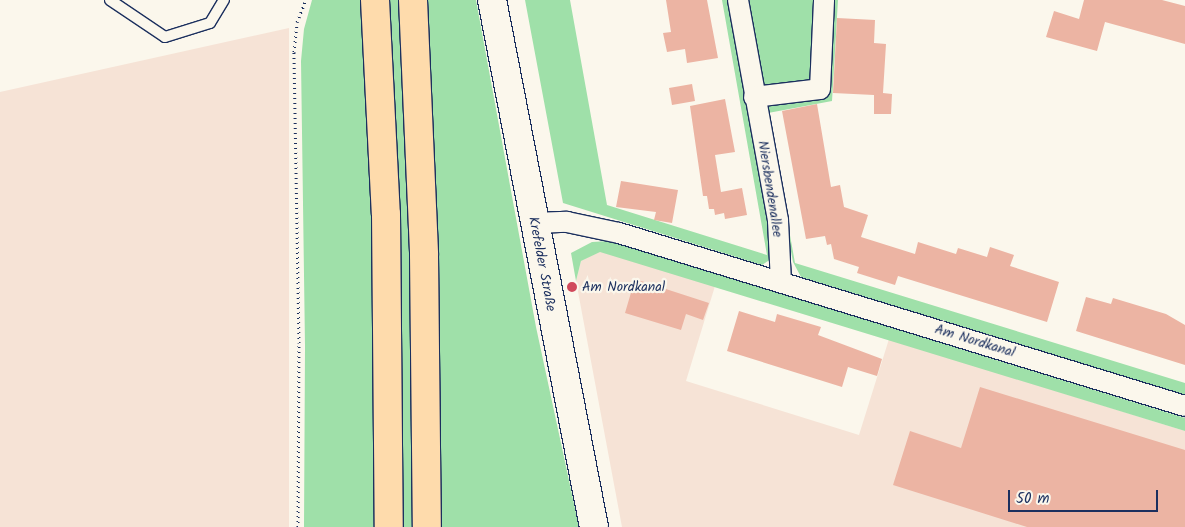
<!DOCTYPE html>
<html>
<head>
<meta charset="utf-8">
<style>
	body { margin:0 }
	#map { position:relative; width:1185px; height:527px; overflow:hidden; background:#fbf7ec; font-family:Kalam,sans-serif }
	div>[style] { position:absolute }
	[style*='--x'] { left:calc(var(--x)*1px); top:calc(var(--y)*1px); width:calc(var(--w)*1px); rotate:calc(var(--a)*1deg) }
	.built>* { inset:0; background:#f6e3d6 }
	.green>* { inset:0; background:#9fe0a9 }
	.building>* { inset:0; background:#ecb4a3 }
	.path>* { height:3px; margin-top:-1.5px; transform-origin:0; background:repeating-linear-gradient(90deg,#1b2f5e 0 1px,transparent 0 5px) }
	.roads { filter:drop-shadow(1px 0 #1b2f5e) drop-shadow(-1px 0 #1b2f5e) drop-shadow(0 1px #1b2f5e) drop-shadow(0 -1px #1b2f5e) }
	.lane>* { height:10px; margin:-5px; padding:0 5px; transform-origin:5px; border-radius:5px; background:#fbf7ec }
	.street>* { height:20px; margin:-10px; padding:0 10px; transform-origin:10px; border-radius:10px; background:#fbf7ec }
	.secondary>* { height:28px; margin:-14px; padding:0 14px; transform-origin:14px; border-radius:14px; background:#fbf7ec }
	.highway>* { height:28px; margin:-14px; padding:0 14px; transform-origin:14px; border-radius:14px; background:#fedbac }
	.dots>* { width:14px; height:14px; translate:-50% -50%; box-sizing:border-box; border:2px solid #fbf7ec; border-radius:50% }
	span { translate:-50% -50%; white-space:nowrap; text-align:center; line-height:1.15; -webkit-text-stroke:4.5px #fbf7ec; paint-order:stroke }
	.street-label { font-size:14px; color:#1b2f5e }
	.poi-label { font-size:14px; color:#1b2f5e }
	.left { translate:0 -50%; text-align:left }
	.scale { position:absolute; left:1008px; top:490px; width:150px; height:22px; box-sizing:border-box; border:2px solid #1b2f5e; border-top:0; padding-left:6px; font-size:15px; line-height:18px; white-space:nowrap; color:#1b2f5e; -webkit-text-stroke:4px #fbf7ec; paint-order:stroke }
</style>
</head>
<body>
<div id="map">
	<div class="built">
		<div style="clip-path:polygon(289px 28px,289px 527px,0 527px,0 92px)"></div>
		<div style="clip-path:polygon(600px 251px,715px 286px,686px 381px,859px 435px,889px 339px,1185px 431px,1185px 527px,622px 527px,576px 281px,581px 261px)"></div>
	</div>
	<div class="green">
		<div style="clip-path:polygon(312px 0,476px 0,536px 327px,579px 527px,304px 527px,305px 346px,301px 61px,304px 29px)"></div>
		<div style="clip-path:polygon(525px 0,570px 0,607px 205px,767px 255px,722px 0,728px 0,774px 257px,762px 265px,563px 203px)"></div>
		<div style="clip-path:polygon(745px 0,815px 0,811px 78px,808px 83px,761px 87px)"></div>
		<div style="clip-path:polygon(830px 0,838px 0,832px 101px,768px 113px,795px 263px,1185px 383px,1185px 395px,801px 277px,793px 262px,764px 105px,824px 96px)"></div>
		<div style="clip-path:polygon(609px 241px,1185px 418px,1185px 431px,600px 252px,581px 261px,576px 281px,571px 253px,592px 242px)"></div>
	</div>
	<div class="building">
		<div style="clip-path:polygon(666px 0,707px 0,718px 58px,687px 63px,685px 49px,667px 52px,663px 33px,671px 32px)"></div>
		<div style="clip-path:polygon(1084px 0,1162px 0,1185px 6px,1185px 44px,1105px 22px,1097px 51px,1046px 37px,1054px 11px,1079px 19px)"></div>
		<div style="clip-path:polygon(837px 18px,875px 20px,874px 43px,886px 44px,883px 93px,892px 94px,891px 114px,874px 114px,874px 95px,833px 93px)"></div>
		<div style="clip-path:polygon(692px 84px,695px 101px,672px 105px,669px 88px)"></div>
		<div style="clip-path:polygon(725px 99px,735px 152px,715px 155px,721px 192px,742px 188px,747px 215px,725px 219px,724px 213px,715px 215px,714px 209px,709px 209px,707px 196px,703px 196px,690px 106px)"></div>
		<div style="clip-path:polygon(817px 104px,831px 187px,840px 185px,844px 207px,868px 215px,861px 237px,915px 254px,918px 242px,956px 254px,958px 248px,987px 257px,990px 247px,1014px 255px,1010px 266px,1059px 282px,1047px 322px,898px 276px,895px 285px,857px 273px,859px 267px,834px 259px,831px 244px,827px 245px,825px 236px,806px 239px,782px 111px)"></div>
		<div style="clip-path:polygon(621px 181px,678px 190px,672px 223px,654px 220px,656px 212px,616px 207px)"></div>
		<div style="clip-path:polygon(635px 279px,709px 303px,703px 320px,686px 314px,681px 330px,625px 313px)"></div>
		<div style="clip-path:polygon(1086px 297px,1111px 304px,1113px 298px,1166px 314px,1185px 325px,1185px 365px,1076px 331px)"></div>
		<div style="clip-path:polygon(739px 311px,775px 322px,777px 314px,821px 327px,818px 335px,882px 359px,877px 376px,848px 367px,842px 387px,727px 351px)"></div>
		<div style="clip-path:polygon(980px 387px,1185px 450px,1185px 527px,1027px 527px,893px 485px,910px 431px,961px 448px)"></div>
	</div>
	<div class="path">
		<div style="--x:298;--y:527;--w:184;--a:-89.7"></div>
		<div style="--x:299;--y:343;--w:291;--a:-91"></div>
		<div style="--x:294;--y:52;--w:30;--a:-84"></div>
		<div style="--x:297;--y:22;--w:24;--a:-68"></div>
	</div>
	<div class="roads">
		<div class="lane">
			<div style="--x:110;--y:0;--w:66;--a:33.9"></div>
			<div style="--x:165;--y:37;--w:47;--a:-17.3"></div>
			<div style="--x:210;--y:23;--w:27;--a:-59"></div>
		</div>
		<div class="street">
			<div style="--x:738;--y:0;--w:225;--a:79.7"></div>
			<div style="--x:778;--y:221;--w:61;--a:87.2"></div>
			<div style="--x:754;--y:97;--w:66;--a:-6.9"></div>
			<div style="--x:820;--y:89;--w:89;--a:-87.4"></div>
			<div style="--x:533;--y:223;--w:34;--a:-2"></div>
			<div style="--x:567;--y:222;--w:53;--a:11.9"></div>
			<div style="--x:619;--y:233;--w:592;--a:17"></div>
		</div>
		<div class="secondary">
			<div style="--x:492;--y:0;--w:537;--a:79.05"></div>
		</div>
		<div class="highway">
			<div style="--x:375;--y:0;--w:214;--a:87.1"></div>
			<div style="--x:386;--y:214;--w:313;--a:89.5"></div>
			<div style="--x:413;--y:0;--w:255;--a:87.5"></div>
			<div style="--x:424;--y:255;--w:272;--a:89.4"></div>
		</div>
	</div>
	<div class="dots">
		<div style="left:572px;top:287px;background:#d1495b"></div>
	</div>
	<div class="street-label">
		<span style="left:770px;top:189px;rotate:81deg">Niersbendenallee</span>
		<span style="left:542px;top:264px;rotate:79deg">Krefelder Straße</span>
		<span style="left:975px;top:341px;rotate:17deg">Am Nordkanal</span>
	</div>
	<div class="poi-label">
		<span class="left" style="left:582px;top:287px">Am Nordkanal</span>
	</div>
	<div class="scale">50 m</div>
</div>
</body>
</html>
